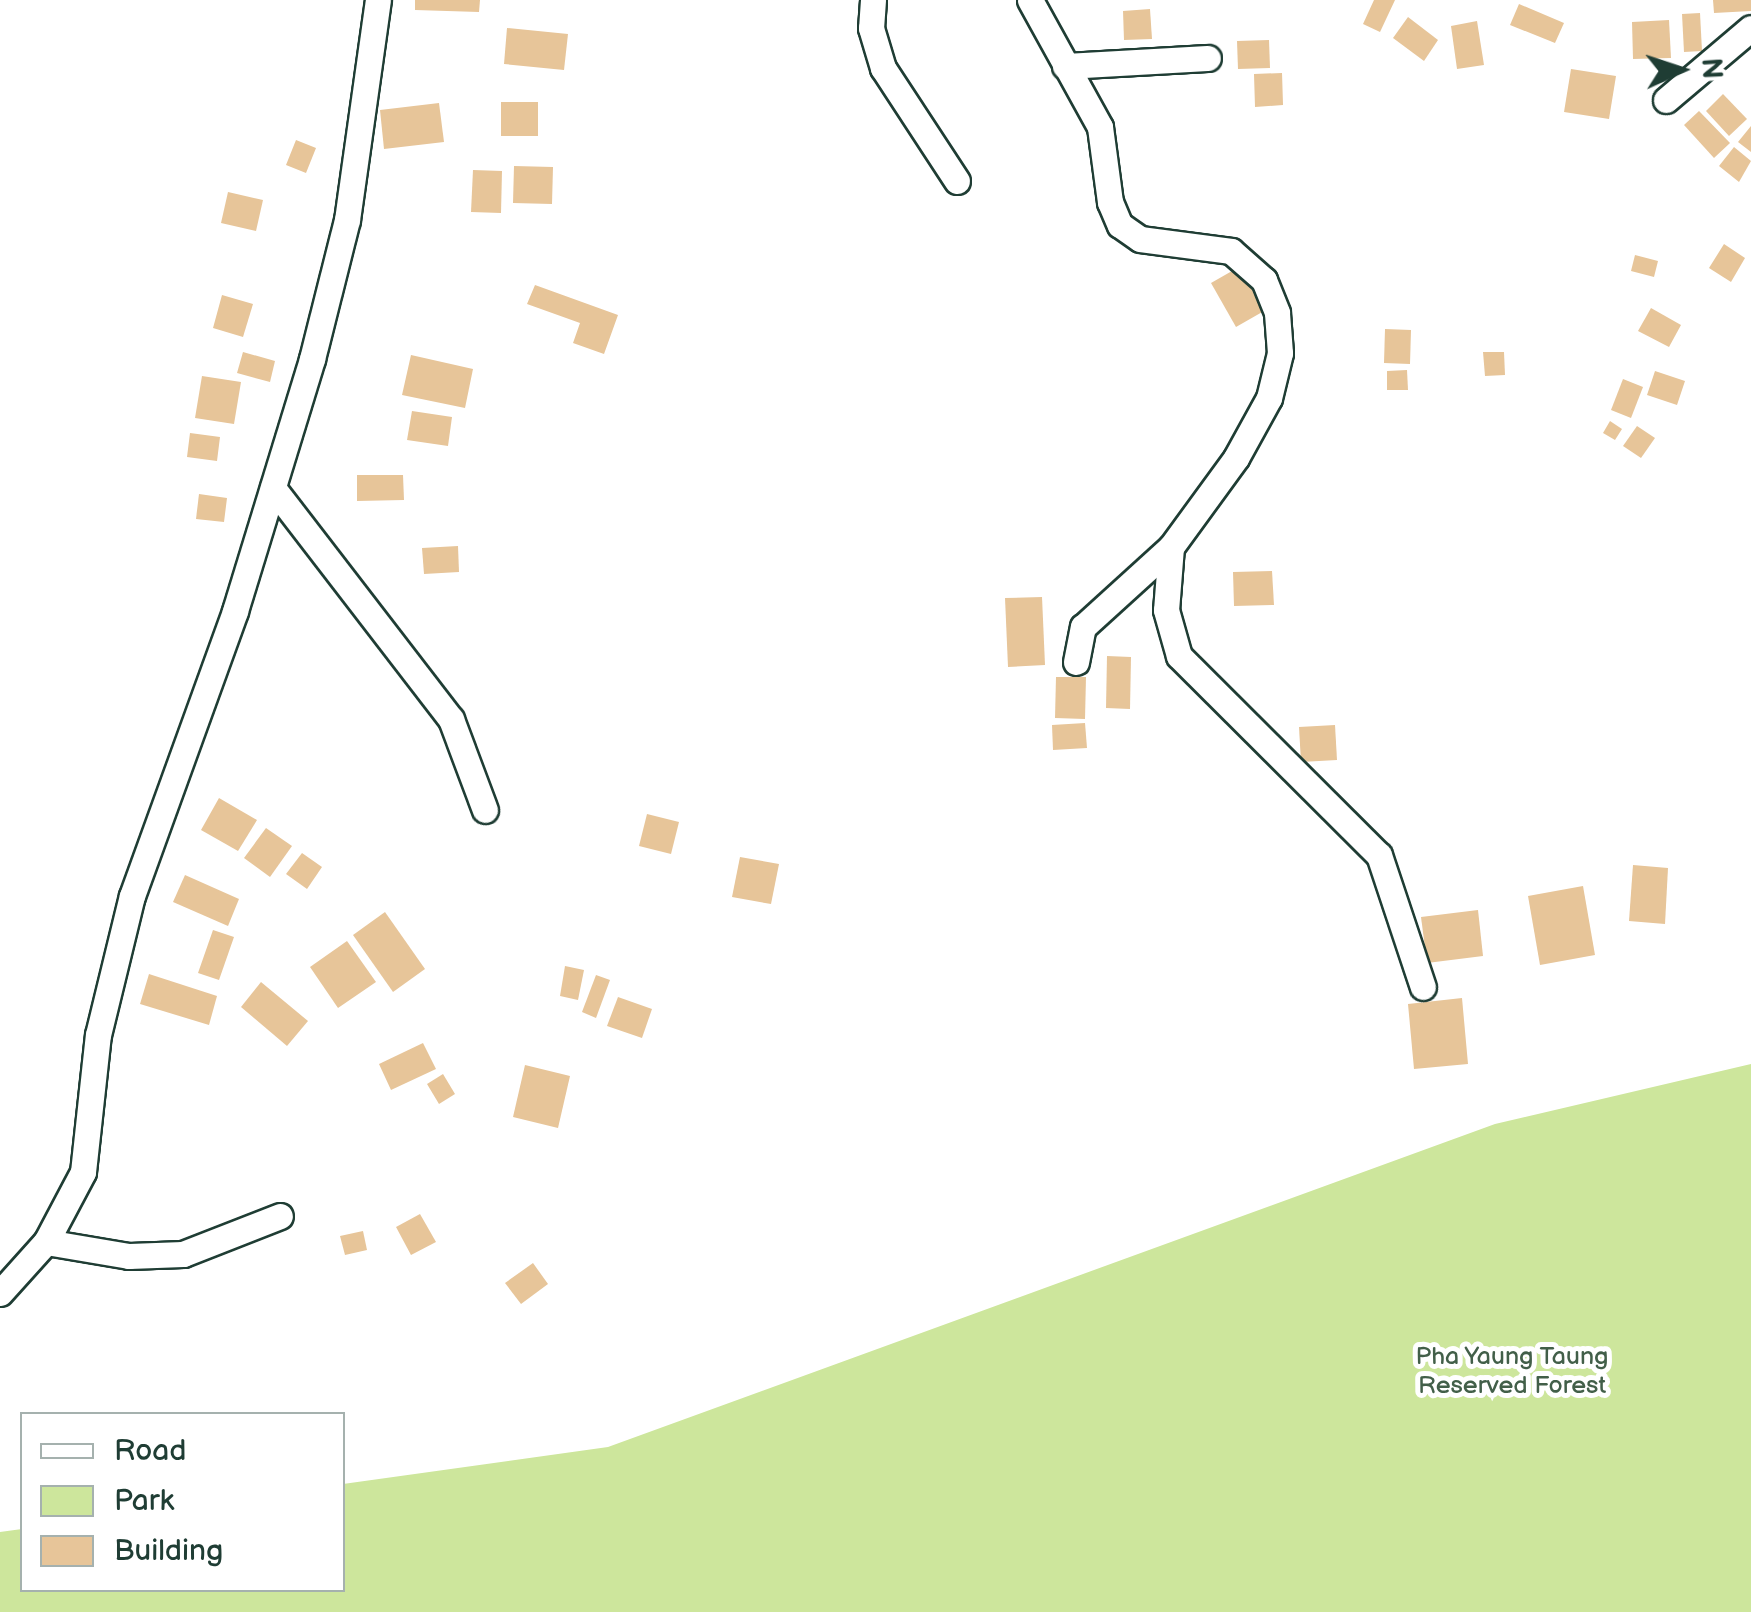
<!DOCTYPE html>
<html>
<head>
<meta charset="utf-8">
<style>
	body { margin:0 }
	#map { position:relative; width:1751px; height:1612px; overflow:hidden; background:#fff; font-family:"Balsamiq Sans",sans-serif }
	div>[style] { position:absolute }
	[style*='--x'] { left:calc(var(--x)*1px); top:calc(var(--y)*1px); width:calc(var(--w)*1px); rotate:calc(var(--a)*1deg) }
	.green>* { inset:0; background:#cde69c }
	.building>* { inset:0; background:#e7c599 }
	.roads { filter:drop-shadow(2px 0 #1f3d34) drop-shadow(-2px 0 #1f3d34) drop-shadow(0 2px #1f3d34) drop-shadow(0 -2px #1f3d34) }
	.street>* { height:25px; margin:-12.5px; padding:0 12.5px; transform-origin:12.5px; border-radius:12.5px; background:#fff }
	span { translate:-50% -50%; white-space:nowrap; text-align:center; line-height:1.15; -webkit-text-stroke:10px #fff; paint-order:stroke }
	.park-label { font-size:25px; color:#425f49 }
	.legend { position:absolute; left:20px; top:1412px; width:325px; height:180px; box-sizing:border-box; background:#fff; border:2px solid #a5b1ae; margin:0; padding:12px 18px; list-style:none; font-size:30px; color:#1f3d34 }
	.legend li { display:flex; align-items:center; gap:20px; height:50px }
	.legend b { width:50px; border:2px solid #a5b1ae }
	.north { position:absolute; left:1631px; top:20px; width:100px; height:100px; -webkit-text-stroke:8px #fff; paint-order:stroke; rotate:87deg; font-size:28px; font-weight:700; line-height:40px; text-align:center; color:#1f3d34 }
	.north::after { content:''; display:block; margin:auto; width:35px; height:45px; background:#1f3d34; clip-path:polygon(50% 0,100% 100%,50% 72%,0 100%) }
</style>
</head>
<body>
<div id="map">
	<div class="green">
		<div style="clip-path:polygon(1751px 1064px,1751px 1612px,0 1612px,0 1532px,22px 1529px,22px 1590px,342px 1590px,343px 1484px,608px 1447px,1495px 1124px)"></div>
	</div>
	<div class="building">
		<div style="clip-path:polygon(415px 0,480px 0,479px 12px,415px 10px)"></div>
		<div style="clip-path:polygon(1374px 0,1395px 0,1380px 32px,1363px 24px)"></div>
		<div style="clip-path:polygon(1713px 0,1751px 0,1751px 11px,1714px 13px)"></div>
		<div style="clip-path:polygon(1519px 4px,1564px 23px,1555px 43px,1510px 25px)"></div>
		<div style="clip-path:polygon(1150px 9px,1152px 39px,1124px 40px,1123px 11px)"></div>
		<div style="clip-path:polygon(1700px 13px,1702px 51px,1684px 52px,1682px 14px)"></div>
		<div style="clip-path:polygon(1408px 17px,1438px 40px,1424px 61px,1393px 38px)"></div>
		<div style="clip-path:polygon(1669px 20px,1671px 58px,1633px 59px,1632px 22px)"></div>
		<div style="clip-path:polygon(1477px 21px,1484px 65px,1457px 69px,1451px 26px)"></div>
		<div style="clip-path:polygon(507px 28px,568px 34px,564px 70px,504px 64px)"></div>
		<div style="clip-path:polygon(1269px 40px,1270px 68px,1238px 69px,1237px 41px)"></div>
		<div style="clip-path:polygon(1571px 69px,1616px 76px,1609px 119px,1564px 112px)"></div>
		<div style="clip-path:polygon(1282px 73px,1283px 105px,1255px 107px,1254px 74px)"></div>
		<div style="clip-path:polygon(1723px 94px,1747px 119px,1729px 136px,1706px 111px)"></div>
		<div style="clip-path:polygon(501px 102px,538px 102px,538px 136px,501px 136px)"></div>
		<div style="clip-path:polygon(439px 103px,444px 142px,384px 149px,380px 110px)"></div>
		<div style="clip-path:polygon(1699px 111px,1730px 143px,1714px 158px,1684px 125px)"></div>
		<div style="clip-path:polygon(1751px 126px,1751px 152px,1738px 142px)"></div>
		<div style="clip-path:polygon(296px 140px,316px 148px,306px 173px,286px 165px)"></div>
		<div style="clip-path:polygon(1734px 147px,1751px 161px,1739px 182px,1719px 166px)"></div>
		<div style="clip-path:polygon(514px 166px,553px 167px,552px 204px,513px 203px)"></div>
		<div style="clip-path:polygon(473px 170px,502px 171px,501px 213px,471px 212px)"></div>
		<div style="clip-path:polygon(228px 192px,263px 200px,256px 231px,221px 223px)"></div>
		<div style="clip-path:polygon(1724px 244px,1745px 258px,1731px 282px,1709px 268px)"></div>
		<div style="clip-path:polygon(1635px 255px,1658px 261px,1654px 277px,1631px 271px)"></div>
		<div style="clip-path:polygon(1239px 267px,1264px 311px,1236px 327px,1211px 283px)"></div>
		<div style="clip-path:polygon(535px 285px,618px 315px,604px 354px,573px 343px,580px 323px,527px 304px)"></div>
		<div style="clip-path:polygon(222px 295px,253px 304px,243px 337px,213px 328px)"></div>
		<div style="clip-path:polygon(1651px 308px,1681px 325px,1669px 347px,1638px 331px)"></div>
		<div style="clip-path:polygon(1385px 329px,1411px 330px,1410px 364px,1384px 363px)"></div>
		<div style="clip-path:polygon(243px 352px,275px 361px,270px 382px,237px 373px)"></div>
		<div style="clip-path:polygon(1483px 352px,1504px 352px,1505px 375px,1485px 376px)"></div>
		<div style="clip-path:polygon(411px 355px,473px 369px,465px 408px,402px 395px)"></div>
		<div style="clip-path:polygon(1407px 370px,1408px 390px,1387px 390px,1387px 371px)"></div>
		<div style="clip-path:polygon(1655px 371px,1685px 381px,1677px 405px,1647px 395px)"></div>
		<div style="clip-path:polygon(202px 376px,241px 382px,234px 424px,195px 418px)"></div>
		<div style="clip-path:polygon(1623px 379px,1643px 387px,1631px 418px,1611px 410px)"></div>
		<div style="clip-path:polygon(412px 411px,452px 417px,448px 446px,407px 440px)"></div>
		<div style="clip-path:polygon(1610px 421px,1622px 429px,1615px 440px,1603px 433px)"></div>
		<div style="clip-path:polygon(1637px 426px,1655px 438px,1641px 458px,1623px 446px)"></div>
		<div style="clip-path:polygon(190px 433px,220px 437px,217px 461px,187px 457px)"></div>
		<div style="clip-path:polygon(357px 475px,403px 475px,404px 500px,357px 501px)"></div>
		<div style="clip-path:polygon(199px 494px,227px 498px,224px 522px,196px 519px)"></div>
		<div style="clip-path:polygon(458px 546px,459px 572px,424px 574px,422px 548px)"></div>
		<div style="clip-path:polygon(1272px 571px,1274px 605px,1234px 606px,1233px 572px)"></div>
		<div style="clip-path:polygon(1042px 597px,1045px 665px,1008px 667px,1005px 598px)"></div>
		<div style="clip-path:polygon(1107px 656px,1131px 657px,1130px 709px,1106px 708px)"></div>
		<div style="clip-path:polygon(1056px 677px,1086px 677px,1085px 719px,1055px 718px)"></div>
		<div style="clip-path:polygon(1085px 723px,1087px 748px,1053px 750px,1052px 725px)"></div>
		<div style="clip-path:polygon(1335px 725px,1337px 760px,1301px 762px,1299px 727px)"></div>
		<div style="clip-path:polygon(219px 798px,257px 820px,238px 851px,201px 830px)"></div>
		<div style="clip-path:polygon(647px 814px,679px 822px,671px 854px,639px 846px)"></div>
		<div style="clip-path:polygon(266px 828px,292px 846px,270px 877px,244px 858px)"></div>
		<div style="clip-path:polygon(302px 853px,322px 867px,307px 889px,286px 874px)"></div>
		<div style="clip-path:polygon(740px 857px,779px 864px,771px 904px,732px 897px)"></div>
		<div style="clip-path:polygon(1633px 865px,1668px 868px,1665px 924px,1629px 921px)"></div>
		<div style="clip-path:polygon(185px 875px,239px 899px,228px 926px,173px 902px)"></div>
		<div style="clip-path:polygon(1583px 886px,1595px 955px,1540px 965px,1528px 896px)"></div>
		<div style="clip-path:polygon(1478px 910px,1483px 956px,1427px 963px,1421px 917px)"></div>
		<div style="clip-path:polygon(385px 912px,425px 969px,393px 992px,353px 935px)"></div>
		<div style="clip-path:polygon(213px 930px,234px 937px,219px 980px,198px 973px)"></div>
		<div style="clip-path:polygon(347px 941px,376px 982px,338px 1008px,310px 967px)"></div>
		<div style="clip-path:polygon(565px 966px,584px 970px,578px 1000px,560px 996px)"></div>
		<div style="clip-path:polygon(149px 974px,217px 996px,209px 1025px,140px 1004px)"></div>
		<div style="clip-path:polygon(596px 975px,610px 980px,596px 1018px,582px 1012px)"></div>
		<div style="clip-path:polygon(261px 982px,308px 1021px,287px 1046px,241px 1007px)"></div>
		<div style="clip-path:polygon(618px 997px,652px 1009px,642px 1038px,607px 1026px)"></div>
		<div style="clip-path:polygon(1462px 998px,1468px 1064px,1414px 1069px,1408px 1004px)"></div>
		<div style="clip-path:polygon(423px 1043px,436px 1069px,391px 1090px,379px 1064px)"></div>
		<div style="clip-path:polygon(525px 1065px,570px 1076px,558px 1128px,513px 1117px)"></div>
		<div style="clip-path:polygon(443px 1074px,455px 1094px,439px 1104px,427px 1084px)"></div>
		<div style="clip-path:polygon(420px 1214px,436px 1242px,411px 1255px,396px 1227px)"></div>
		<div style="clip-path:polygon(363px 1231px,367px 1250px,345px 1255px,340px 1236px)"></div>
		<div style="clip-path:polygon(533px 1263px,548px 1284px,521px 1304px,505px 1283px)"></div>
	</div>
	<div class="roads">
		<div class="street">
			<div style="--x:873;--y:0;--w:28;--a:94"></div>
			<div style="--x:871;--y:28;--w:42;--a:73.3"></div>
			<div style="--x:883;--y:68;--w:135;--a:56.8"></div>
			<div style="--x:1030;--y:0;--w:145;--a:61.1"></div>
			<div style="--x:1100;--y:127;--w:76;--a:82.4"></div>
			<div style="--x:1110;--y:202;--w:25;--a:67"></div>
			<div style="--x:1120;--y:225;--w:24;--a:35"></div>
			<div style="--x:1140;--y:239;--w:92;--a:7.5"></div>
			<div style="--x:1231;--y:251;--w:44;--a:41.3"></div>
			<div style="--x:1264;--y:280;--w:35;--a:68"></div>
			<div style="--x:1277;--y:313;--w:40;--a:85.7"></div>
			<div style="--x:1280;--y:353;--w:46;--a:103.7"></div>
			<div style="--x:1269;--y:398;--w:68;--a:118.8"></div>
			<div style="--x:1236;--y:458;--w:110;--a:126.1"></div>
			<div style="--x:1171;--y:547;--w:63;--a:94.5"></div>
			<div style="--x:1166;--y:610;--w:48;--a:74.2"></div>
			<div style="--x:1179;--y:656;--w:282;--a:44.9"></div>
			<div style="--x:1379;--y:855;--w:139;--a:71.6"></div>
			<div style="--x:1065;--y:66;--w:143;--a:-3.2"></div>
			<div style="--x:1666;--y:100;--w:111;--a:-40.3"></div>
			<div style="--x:273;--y:488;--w:292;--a:52.4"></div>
			<div style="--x:451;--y:719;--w:97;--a:69.5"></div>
			<div style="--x:1076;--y:662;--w:36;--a:-79"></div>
			<div style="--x:1083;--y:627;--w:119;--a:-42.3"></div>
			<div style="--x:46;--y:1242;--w:84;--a:9.6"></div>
			<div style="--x:129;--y:1256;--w:54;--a:-2.1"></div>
			<div style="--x:183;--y:1254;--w:104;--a:-21.4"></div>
			<div style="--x:0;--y:1293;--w:69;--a:-48"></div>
			<div style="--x:46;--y:1242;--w:79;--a:-62.1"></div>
			<div style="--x:83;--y:1172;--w:138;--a:-83.8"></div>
			<div style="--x:98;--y:1035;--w:143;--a:-76.3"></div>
			<div style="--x:132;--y:896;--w:303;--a:-70.1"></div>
			<div style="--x:235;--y:611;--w:264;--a:-73"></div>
			<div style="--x:312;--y:359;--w:143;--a:-75.9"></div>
			<div style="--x:347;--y:220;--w:222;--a:-82"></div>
		</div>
	</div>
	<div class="park-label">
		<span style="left:1512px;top:1372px">Pha Yaung Taung<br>Reserved Forest</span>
	</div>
	<ul class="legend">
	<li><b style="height:12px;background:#fff"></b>Road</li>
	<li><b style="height:28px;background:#cde69c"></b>Park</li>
	<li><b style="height:28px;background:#e7c599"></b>Building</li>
	</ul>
	<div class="north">N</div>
</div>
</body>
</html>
